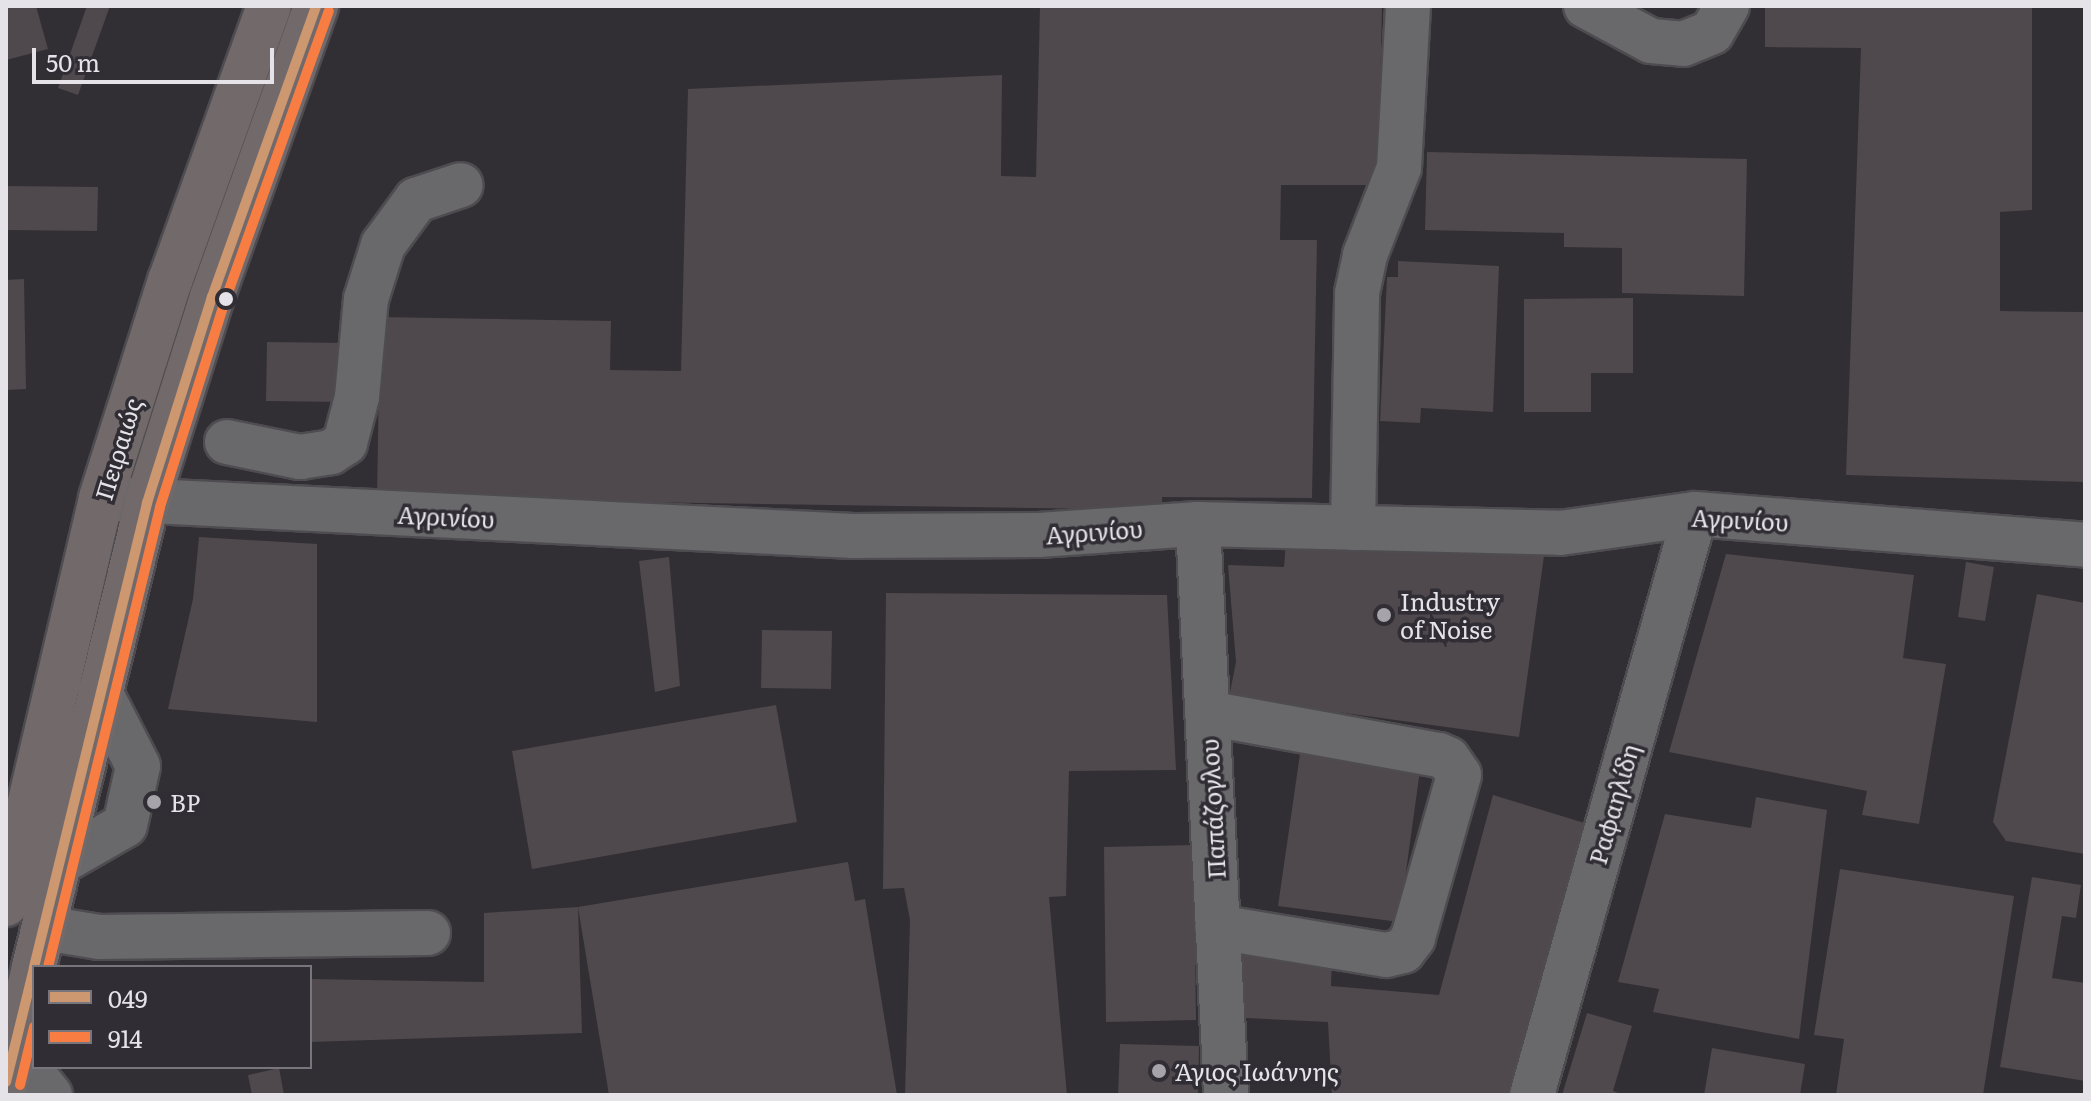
<!DOCTYPE html>
<html>
<head>
<meta charset="utf-8">
<style>
	body { margin:0 }
	#map { position:relative; width:2091px; height:1101px; overflow:hidden; background:#312f33; font-family:Literata,serif }
	div>[style] { position:absolute }
	[style*='--x'] { left:calc(var(--x)*1px); top:calc(var(--y)*1px); width:calc(var(--w)*1px); rotate:calc(var(--a)*1deg) }
	.building>* { inset:0; background:#4f484c }
	.roads { filter:drop-shadow(2px 0 #4e4c50) drop-shadow(-2px 0 #4e4c50) drop-shadow(0 2px #4e4c50) drop-shadow(0 -2px #4e4c50) }
	.minor>* { height:44px; margin:-22px; padding:0 22px; transform-origin:22px; border-radius:22px; background:#69686b }
	.major>* { height:44px; margin:-22px; padding:0 22px; transform-origin:22px; border-radius:22px; background:#72696a }
	.bus-1>* { height:10px; margin:-5px; padding:0 5px; transform-origin:5px; border-radius:5px; background:#cd976f }
	.bus-2>* { height:10px; margin:-5px; padding:0 5px; transform-origin:5px; border-radius:5px; background:#f77d43 }
	.dots>* { width:22px; height:22px; translate:-50% -50%; box-sizing:border-box; border:4px solid #302e34; border-radius:50% }
	span { translate:-50% -50%; white-space:nowrap; text-align:center; line-height:1.15; -webkit-text-stroke:7px #302e34; paint-order:stroke }
	.street-label { font-size:24px; color:#e5e3e7 }
	.poi-label { font-size:24px; color:#e5e3e7 }
	.left { translate:0 -50%; text-align:left }
	.frame { position:absolute; inset:0; border:8px solid #e5e3e7; pointer-events:none }
	.legend { position:absolute; left:32px; top:965px; width:280px; height:104px; box-sizing:border-box; background:#302e34; border:2px solid #78767c; margin:0; padding:10px 14px; list-style:none; font-size:24px; color:#e5e3e7 }
	.legend li { display:flex; align-items:center; gap:16px; height:40px }
	.legend b { width:40px; border:2px solid #78767c }
	.scale { position:absolute; left:32px; top:48px; width:242px; height:36px; box-sizing:border-box; border:4px solid #e5e3e7; border-top:0; padding-left:10px; font-size:24px; line-height:28px; white-space:nowrap; color:#e5e3e7; -webkit-text-stroke:6px #302e34; paint-order:stroke }
</style>
</head>
<body>
<div id="map">
	<div class="building">
		<div style="clip-path:polygon(6px 6px,36px 6px,48px 49px,6px 60px)"></div>
		<div style="clip-path:polygon(87px 6px,110px 6px,78px 95px,58px 88px)"></div>
		<div style="clip-path:polygon(1040px 6px,1382px 6px,1378px 185px,1281px 185px,1280px 240px,1317px 240px,1312px 498px,1162px 497px,1162px 510px,377px 498px,380px 317px,611px 321px,610px 370px,681px 371px,688px 89px,1002px 75px,1001px 176px,1036px 177px)"></div>
		<div style="clip-path:polygon(1765px 6px,2032px 6px,2032px 210px,2000px 212px,2000px 311px,2085px 312px,2085px 482px,1846px 475px,1861px 48px,1765px 47px)"></div>
		<div style="clip-path:polygon(1427px 152px,1747px 159px,1744px 296px,1622px 293px,1622px 248px,1564px 247px,1564px 233px,1425px 230px)"></div>
		<div style="clip-path:polygon(6px 186px,98px 187px,97px 231px,6px 230px)"></div>
		<div style="clip-path:polygon(1398px 261px,1499px 266px,1493px 412px,1421px 408px,1420px 423px,1380px 421px,1387px 277px,1398px 277px)"></div>
		<div style="clip-path:polygon(24px 279px,26px 389px,6px 390px,6px 280px)"></div>
		<div style="clip-path:polygon(1633px 298px,1633px 373px,1591px 373px,1591px 412px,1524px 412px,1524px 299px)"></div>
		<div style="clip-path:polygon(267px 342px,347px 343px,346px 402px,266px 401px)"></div>
		<div style="clip-path:polygon(199px 537px,317px 544px,317px 722px,168px 709px,193px 599px)"></div>
		<div style="clip-path:polygon(1286px 542px,1544px 556px,1519px 737px,1229px 697px,1236px 662px,1228px 565px,1284px 567px)"></div>
		<div style="clip-path:polygon(1726px 554px,1914px 575px,1903px 658px,1946px 664px,1919px 824px,1862px 815px,1867px 791px,1669px 752px)"></div>
		<div style="clip-path:polygon(669px 557px,680px 686px,655px 692px,639px 561px)"></div>
		<div style="clip-path:polygon(1966px 562px,1994px 567px,1985px 621px,1958px 617px)"></div>
		<div style="clip-path:polygon(886px 593px,1167px 595px,1176px 770px,1069px 771px,1066px 896px,1049px 897px,1067px 1095px,905px 1095px,910px 920px,904px 888px,883px 889px)"></div>
		<div style="clip-path:polygon(2037px 594px,2085px 603px,2085px 854px,2006px 841px,1993px 822px)"></div>
		<div style="clip-path:polygon(762px 630px,832px 631px,831px 689px,761px 688px)"></div>
		<div style="clip-path:polygon(776px 705px,797px 822px,532px 869px,512px 751px)"></div>
		<div style="clip-path:polygon(1301px 747px,1421px 763px,1399px 922px,1278px 906px)"></div>
		<div style="clip-path:polygon(1493px 795px,1591px 825px,1510px 1095px,1332px 1095px,1328px 1022px,1246px 1018px,1242px 949px,1332px 958px,1331px 986px,1439px 995px)"></div>
		<div style="clip-path:polygon(1756px 797px,1827px 810px,1799px 1039px,1653px 1012px,1659px 989px,1618px 982px,1665px 814px,1751px 828px)"></div>
		<div style="clip-path:polygon(1194px 845px,1196px 1020px,1106px 1022px,1104px 847px)"></div>
		<div style="clip-path:polygon(848px 862px,855px 901px,865px 899px,897px 1095px,609px 1095px,578px 907px,582px 1033px,310px 1042px,310px 979px,484px 982px,484px 913px,578px 907px)"></div>
		<div style="clip-path:polygon(1840px 869px,2014px 896px,1983px 1095px,1836px 1095px,1844px 1039px,1814px 1035px)"></div>
		<div style="clip-path:polygon(2032px 877px,2081px 885px,2076px 918px,2062px 916px,2052px 978px,2085px 983px,2085px 1081px,2000px 1067px)"></div>
		<div style="clip-path:polygon(1587px 1013px,1632px 1026px,1613px 1091px,1624px 1095px,1562px 1095px)"></div>
		<div style="clip-path:polygon(1120px 1044px,1199px 1046px,1198px 1095px,1118px 1095px)"></div>
		<div style="clip-path:polygon(1712px 1048px,1805px 1064px,1800px 1095px,1704px 1095px)"></div>
		<div style="clip-path:polygon(279px 1068px,284px 1095px,252px 1095px,248px 1075px)"></div>
	</div>
	<div class="roads">
		<div class="minor">
			<div style="--x:1586;--y:6;--w:74;--a:28.3"></div>
			<div style="--x:1651;--y:41;--w:32;--a:5"></div>
			<div style="--x:1683;--y:44;--w:31;--a:-22"></div>
			<div style="--x:1712;--y:32;--w:30;--a:-60"></div>
			<div style="--x:227;--y:442;--w:75;--a:11.6"></div>
			<div style="--x:300;--y:457;--w:31;--a:-9"></div>
			<div style="--x:331;--y:452;--w:17;--a:-33"></div>
			<div style="--x:345;--y:443;--w:48;--a:-75.4"></div>
			<div style="--x:357;--y:397;--w:98;--a:-84.8"></div>
			<div style="--x:366;--y:299;--w:57;--a:-72.5"></div>
			<div style="--x:383;--y:245;--w:56;--a:-53.7"></div>
			<div style="--x:416;--y:200;--w:47;--a:-18.4"></div>
			<div style="--x:111;--y:499;--w:743;--a:2.85"></div>
			<div style="--x:853;--y:536;--w:186;--a:-0.3"></div>
			<div style="--x:1039;--y:535;--w:159;--a:-4"></div>
			<div style="--x:1198;--y:524;--w:362;--a:1.4"></div>
			<div style="--x:1560;--y:533;--w:136;--a:-8"></div>
			<div style="--x:1695;--y:514;--w:391;--a:4.5"></div>
			<div style="--x:1198;--y:524;--w:572;--a:87.19"></div>
			<div style="--x:1353;--y:528;--w:235;--a:-89"></div>
			<div style="--x:1357;--y:293;--w:39;--a:-78"></div>
			<div style="--x:1365;--y:255;--w:93;--a:-68.7"></div>
			<div style="--x:1399;--y:168;--w:162;--a:-86.8"></div>
			<div style="--x:1207;--y:713;--w:236;--a:10.3"></div>
			<div style="--x:1439;--y:755;--w:10;--a:24"></div>
			<div style="--x:1448;--y:759;--w:19;--a:55"></div>
			<div style="--x:1459;--y:775;--w:169;--a:105.8"></div>
			<div style="--x:1413;--y:938;--w:16;--a:128"></div>
			<div style="--x:1403;--y:951;--w:17;--a:167"></div>
			<div style="--x:1386;--y:955;--w:171;--a:-170.6"></div>
			<div style="--x:59;--y:863;--w:76;--a:-29.9"></div>
			<div style="--x:125;--y:825;--w:60;--a:-77.6"></div>
			<div style="--x:138;--y:766;--w:83;--a:-117.2"></div>
			<div style="--x:44;--y:928;--w:56;--a:9.3"></div>
			<div style="--x:99;--y:937;--w:329;--a:-0.7"></div>
			<div style="--x:14;--y:1051;--w:57;--a:50.7"></div>
			<div style="--x:1532;--y:1095;--w:603;--a:-74.33"></div>
		</div>
		<div class="major">
			<div style="--x:6;--y:904;--w:417;--a:-76.8"></div>
			<div style="--x:101;--y:498;--w:228;--a:-72.4"></div>
			<div style="--x:170;--y:281;--w:292;--a:-70.2"></div>
			<div style="--x:34;--y:967;--w:478;--a:-76.3"></div>
			<div style="--x:147;--y:503;--w:216;--a:-72.5"></div>
			<div style="--x:212;--y:297;--w:309;--a:-70.3"></div>
			<div style="--x:6;--y:1082;--w:117;--a:-76.2"></div>
		</div>
	</div>
	<div class="bus-1">
		<div style="--x:34;--y:967;--w:478;--a:-76.3"></div>
		<div style="--x:147;--y:503;--w:216;--a:-72.5"></div>
		<div style="--x:212;--y:297;--w:309;--a:-70.3"></div>
		<div style="--x:6;--y:1082;--w:117;--a:-76.2"></div>
	</div>
	<div class="bus-2">
		<div style="--x:48;--y:967;--w:473;--a:-76.3"></div>
		<div style="--x:160;--y:507;--w:216;--a:-72.5"></div>
		<div style="--x:225;--y:301;--w:308;--a:-70.3"></div>
		<div style="--x:20;--y:1085;--w:60;--a:-76.4"></div>
	</div>
	<div class="dots">
		<div style="left:226px;top:299px;background:#e5e3e7"></div>
		<div style="left:1384px;top:615px;background:#a6a4a8"></div>
		<div style="left:154px;top:802px;background:#a6a4a8"></div>
		<div style="left:1159px;top:1071px;background:#a6a4a8"></div>
	</div>
	<div class="street-label">
		<span style="left:117px;top:449px;rotate:-73deg">Πειραιώς</span>
		<span style="left:446px;top:516px;rotate:3deg">Αγρινίου</span>
		<span style="left:1740px;top:519px;rotate:3deg">Αγρινίου</span>
		<span style="left:1094px;top:531px;rotate:-4deg">Αγρινίου</span>
		<span style="left:1613px;top:804px;rotate:-74deg">Ραφαηλίδη</span>
		<span style="left:1212px;top:809px;rotate:-93deg">Παπάζογλου</span>
	</div>
	<div class="poi-label">
		<span class="left" style="left:1400px;top:615px">Industry<br>of Noise</span>
		<span class="left" style="left:170px;top:802px">BP</span>
		<span class="left" style="left:1175px;top:1071px">Άγιος Ιωάννης</span>
	</div>
	<div class="frame"></div>
	<ul class="legend">
	<li><b style="height:10px;background:#cd976f"></b>049</li>
	<li><b style="height:10px;background:#f77d43"></b>914</li>
	</ul>
	<div class="scale">50 m</div>
</div>
</body>
</html>
